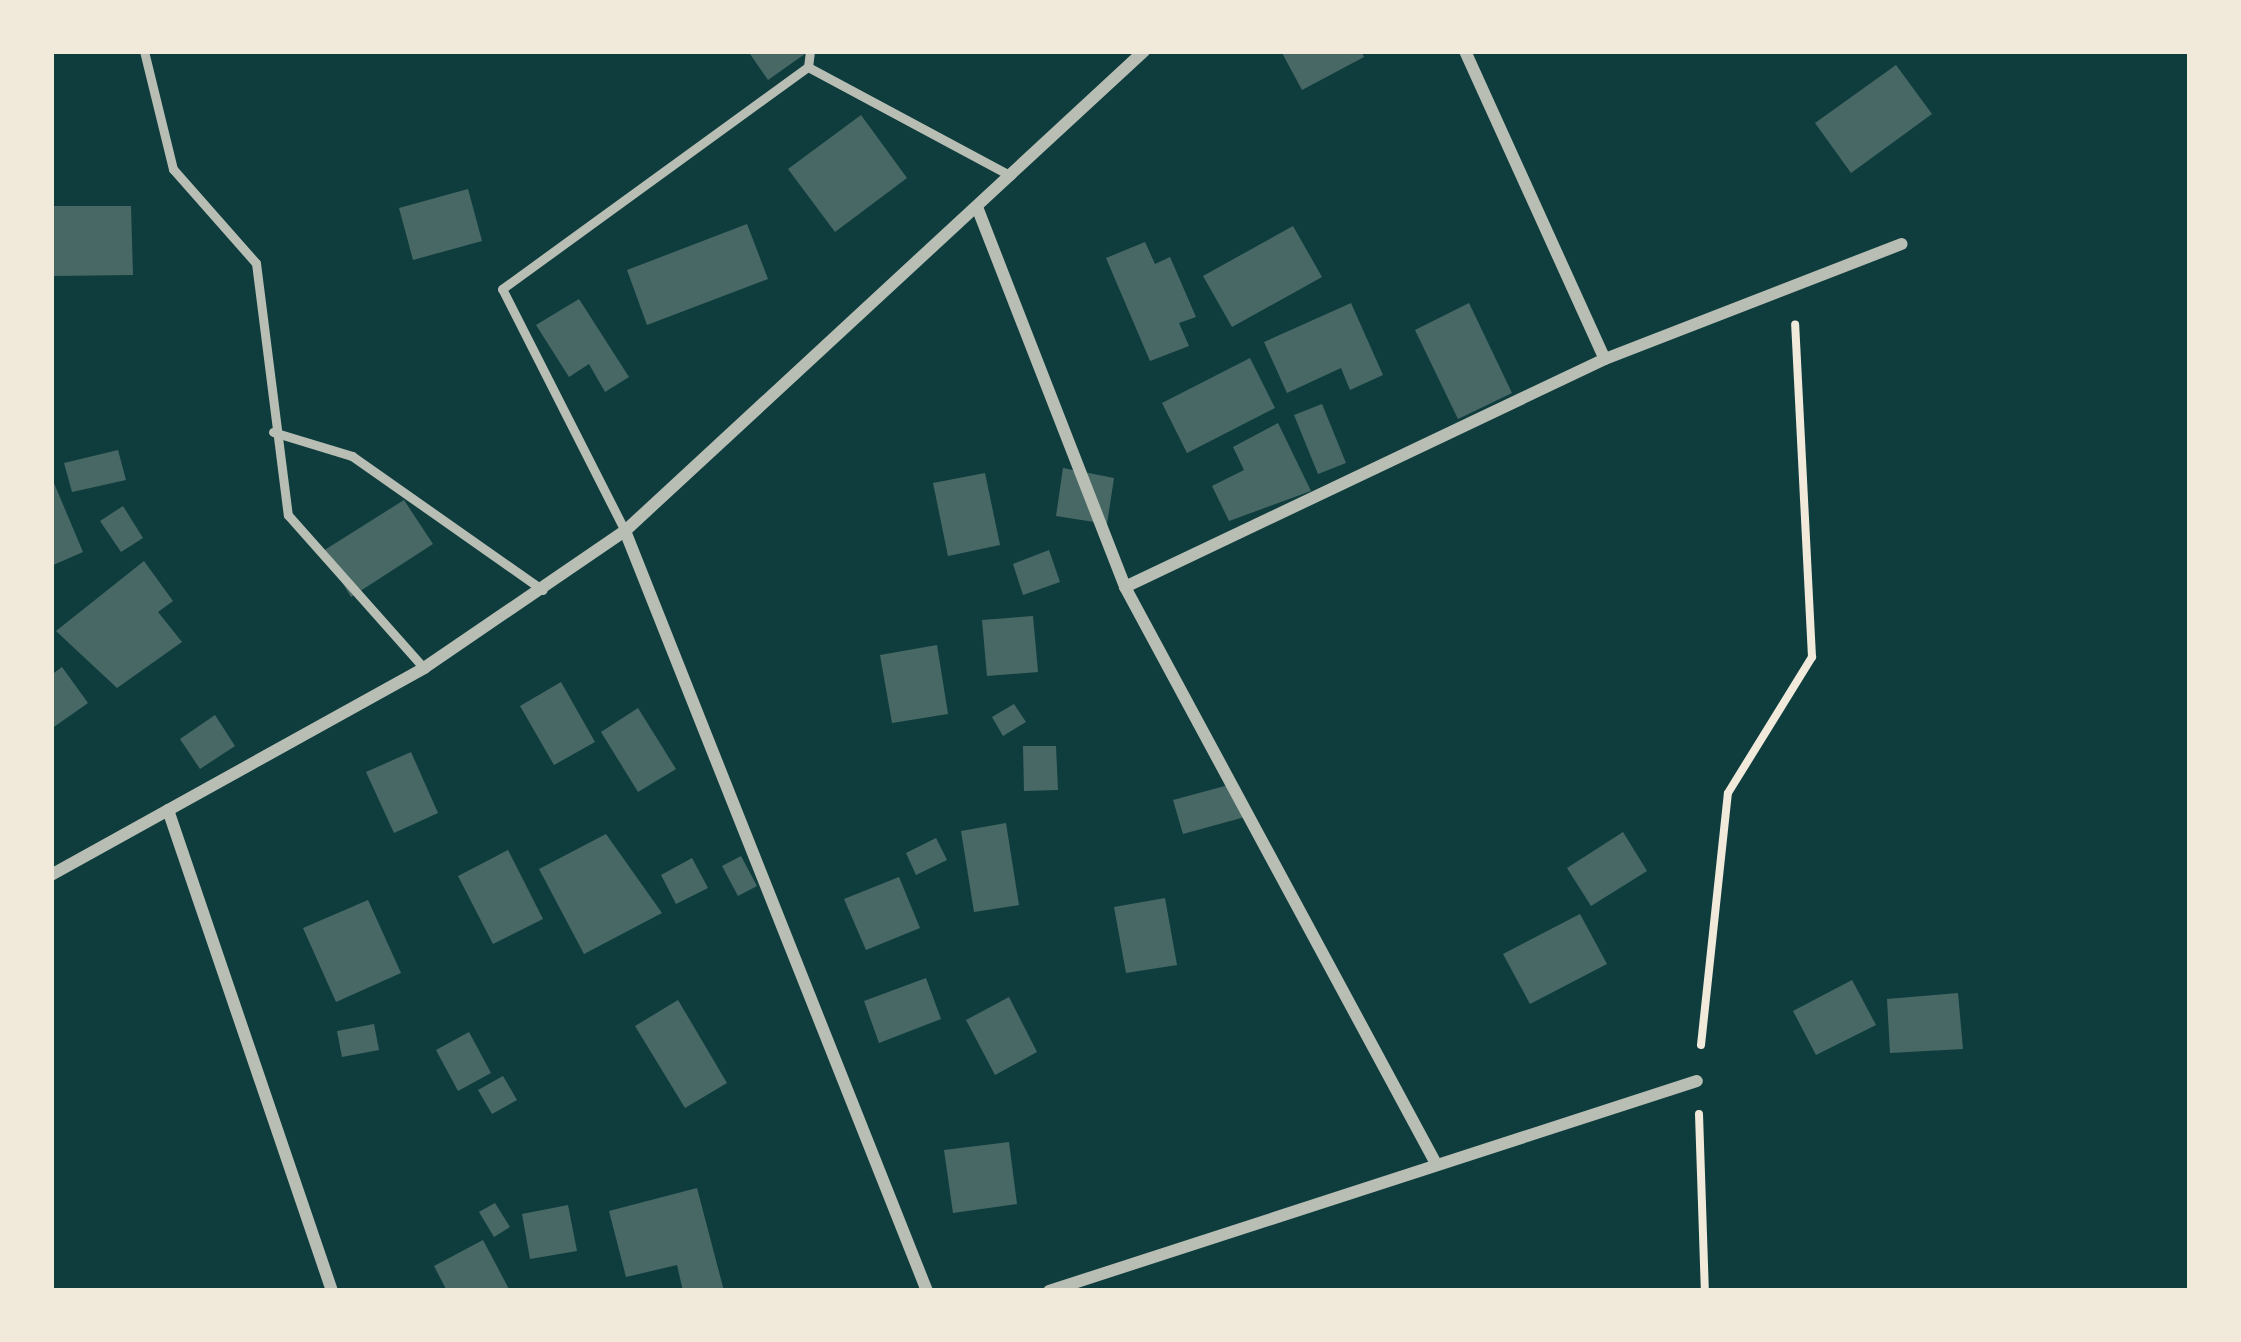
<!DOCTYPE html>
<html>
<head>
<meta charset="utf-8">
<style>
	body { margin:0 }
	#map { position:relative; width:2241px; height:1342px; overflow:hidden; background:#0f3d3e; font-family:"IBM Plex Serif",serif }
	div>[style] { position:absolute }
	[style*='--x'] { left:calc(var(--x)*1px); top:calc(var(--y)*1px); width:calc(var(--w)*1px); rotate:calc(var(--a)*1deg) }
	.building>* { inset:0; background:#486865 }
	.path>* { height:8px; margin:-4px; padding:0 4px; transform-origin:4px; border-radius:4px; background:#f1e9da }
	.service>* { height:9px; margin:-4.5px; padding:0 4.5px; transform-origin:4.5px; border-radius:4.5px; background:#b8beb3 }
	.minor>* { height:12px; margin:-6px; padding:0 6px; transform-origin:6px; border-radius:6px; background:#b8beb3 }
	span { translate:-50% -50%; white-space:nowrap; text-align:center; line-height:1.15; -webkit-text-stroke:12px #f1e9da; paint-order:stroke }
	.frame { position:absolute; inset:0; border:54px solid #f1e9da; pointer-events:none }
</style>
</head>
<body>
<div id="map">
	<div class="building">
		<div style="clip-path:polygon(748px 51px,809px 51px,768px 80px)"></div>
		<div style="clip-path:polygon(1281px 51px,1361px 51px,1364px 57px,1302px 90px)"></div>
		<div style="clip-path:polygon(1896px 65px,1932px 114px,1851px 173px,1815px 123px)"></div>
		<div style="clip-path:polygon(861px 115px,907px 178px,835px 232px,788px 169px)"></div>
		<div style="clip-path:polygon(468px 189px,482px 241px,413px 260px,399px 208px)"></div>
		<div style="clip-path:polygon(51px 206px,131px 206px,133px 275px,51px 276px)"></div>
		<div style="clip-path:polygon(747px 224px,768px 279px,647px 325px,627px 270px)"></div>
		<div style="clip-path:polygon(1293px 226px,1322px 277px,1232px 327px,1203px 276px)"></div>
		<div style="clip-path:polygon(1145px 242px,1155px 264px,1170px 257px,1196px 317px,1179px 323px,1189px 346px,1150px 361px,1106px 258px)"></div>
		<div style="clip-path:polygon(579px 299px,629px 377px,605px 392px,589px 364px,569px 377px,536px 325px)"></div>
		<div style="clip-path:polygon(1351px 303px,1383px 375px,1350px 390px,1341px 368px,1287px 393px,1264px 342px)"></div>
		<div style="clip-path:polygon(1469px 303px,1512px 393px,1458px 419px,1415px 330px)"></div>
		<div style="clip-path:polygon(1250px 358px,1275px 408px,1187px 453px,1162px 403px)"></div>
		<div style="clip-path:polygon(1322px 404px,1346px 463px,1318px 474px,1294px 415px)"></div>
		<div style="clip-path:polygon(1278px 423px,1311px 491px,1229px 521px,1212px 486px,1244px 470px,1233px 447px)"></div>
		<div style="clip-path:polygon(118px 450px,126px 480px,72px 492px,64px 463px)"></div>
		<div style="clip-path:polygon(1063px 468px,1114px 478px,1107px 524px,1056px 516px)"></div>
		<div style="clip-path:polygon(985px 473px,1000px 545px,948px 556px,933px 483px)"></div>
		<div style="clip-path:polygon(51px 476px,83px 552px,51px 566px)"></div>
		<div style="clip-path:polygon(404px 500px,433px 544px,351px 597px,323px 551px)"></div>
		<div style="clip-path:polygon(123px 506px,143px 538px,121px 552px,100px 521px)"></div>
		<div style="clip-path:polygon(1049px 550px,1060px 582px,1023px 595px,1013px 564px)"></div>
		<div style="clip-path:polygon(144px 561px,173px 601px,158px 612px,182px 642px,117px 688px,56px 631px)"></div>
		<div style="clip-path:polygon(1033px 616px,1038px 672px,987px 676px,982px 620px)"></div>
		<div style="clip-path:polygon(937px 645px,948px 714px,892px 723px,880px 655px)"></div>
		<div style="clip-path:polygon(62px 667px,88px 703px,51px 729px,51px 675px)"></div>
		<div style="clip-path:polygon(561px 682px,595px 742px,554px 765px,520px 706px)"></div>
		<div style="clip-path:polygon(1014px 704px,1026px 722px,1003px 736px,992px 717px)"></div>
		<div style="clip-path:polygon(638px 708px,676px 769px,638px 792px,601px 732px)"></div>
		<div style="clip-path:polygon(215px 715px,235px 746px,200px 769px,180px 739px)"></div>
		<div style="clip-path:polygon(1023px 746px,1056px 746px,1058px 790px,1024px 791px)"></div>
		<div style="clip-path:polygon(411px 752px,438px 813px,394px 833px,366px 772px)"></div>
		<div style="clip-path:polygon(1236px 783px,1245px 817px,1183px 834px,1173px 800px)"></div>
		<div style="clip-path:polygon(1006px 823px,1019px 905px,974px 912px,961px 831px)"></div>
		<div style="clip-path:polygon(1623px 832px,1647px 871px,1591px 906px,1567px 868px)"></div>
		<div style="clip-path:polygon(606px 834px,662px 913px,584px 954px,539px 869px)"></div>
		<div style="clip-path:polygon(936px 838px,947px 860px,916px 875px,906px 853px)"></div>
		<div style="clip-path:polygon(508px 850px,543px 919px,493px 944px,458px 876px)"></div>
		<div style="clip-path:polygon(741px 856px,757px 886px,738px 896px,722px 866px)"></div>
		<div style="clip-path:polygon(692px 858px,708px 888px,676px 904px,661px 875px)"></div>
		<div style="clip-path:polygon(899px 877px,920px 928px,866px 950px,844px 899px)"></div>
		<div style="clip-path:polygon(1165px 898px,1177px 965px,1126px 973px,1114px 907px)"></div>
		<div style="clip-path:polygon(368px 900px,401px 973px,336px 1002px,303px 928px)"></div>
		<div style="clip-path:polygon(1580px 914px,1607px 964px,1530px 1004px,1503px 954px)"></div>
		<div style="clip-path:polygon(926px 978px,941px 1019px,879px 1043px,864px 1001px)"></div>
		<div style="clip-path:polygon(1852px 980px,1876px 1025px,1816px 1055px,1793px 1011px)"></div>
		<div style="clip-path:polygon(1958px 993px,1963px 1049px,1890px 1053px,1887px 999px)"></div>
		<div style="clip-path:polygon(1009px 997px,1037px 1052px,995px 1075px,966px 1020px)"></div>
		<div style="clip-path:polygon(678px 1000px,727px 1083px,685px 1108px,635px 1026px)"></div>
		<div style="clip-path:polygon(374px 1024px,379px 1050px,342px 1057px,337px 1031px)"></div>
		<div style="clip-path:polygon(469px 1032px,491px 1073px,458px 1091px,436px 1050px)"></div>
		<div style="clip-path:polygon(503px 1076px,517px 1100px,492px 1114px,478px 1090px)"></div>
		<div style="clip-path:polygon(1009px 1142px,1017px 1204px,953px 1213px,944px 1150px)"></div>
		<div style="clip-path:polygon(697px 1188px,724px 1291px,683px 1291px,677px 1265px,626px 1277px,609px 1211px)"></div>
		<div style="clip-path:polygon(495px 1203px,510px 1227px,494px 1237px,479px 1212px)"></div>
		<div style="clip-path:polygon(568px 1205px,577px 1251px,530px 1259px,522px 1214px)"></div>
		<div style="clip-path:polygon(483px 1240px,510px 1291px,447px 1291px,434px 1266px)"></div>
	</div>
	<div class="path">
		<div style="--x:1701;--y:1045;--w:253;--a:-83.9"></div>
		<div style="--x:1728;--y:793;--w:160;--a:-58.3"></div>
		<div style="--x:1812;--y:657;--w:333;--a:-92.9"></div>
		<div style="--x:1699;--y:1114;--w:177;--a:88.1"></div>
	</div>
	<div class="service">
		<div style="--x:144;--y:51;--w:122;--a:76.2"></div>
		<div style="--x:173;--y:169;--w:125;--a:48.6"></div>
		<div style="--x:256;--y:263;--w:254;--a:82.8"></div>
		<div style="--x:288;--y:515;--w:205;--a:48.4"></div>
		<div style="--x:810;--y:51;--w:16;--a:97"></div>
		<div style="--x:808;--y:67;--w:230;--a:28.2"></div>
		<div style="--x:273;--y:432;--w:83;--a:16.9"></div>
		<div style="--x:352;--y:456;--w:233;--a:35.1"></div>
		<div style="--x:625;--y:531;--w:271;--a:-116.9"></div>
		<div style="--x:502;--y:289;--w:378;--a:-36"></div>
	</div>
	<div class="minor">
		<div style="--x:1465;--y:51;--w:338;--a:65.6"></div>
		<div style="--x:977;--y:207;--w:408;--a:68.7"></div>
		<div style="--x:1125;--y:587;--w:651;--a:61.66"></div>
		<div style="--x:1125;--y:587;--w:531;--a:-25.41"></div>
		<div style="--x:1605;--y:359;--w:318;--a:-21.2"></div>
		<div style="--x:168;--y:810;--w:508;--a:71.17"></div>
		<div style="--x:51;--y:875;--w:427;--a:-29"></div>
		<div style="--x:424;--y:668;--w:243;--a:-34.3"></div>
		<div style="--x:927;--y:1291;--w:818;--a:-111.67"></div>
		<div style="--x:625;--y:531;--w:707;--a:-42.76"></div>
		<div style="--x:1049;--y:1291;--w:681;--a:-17.96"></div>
	</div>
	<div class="frame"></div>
</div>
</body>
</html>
